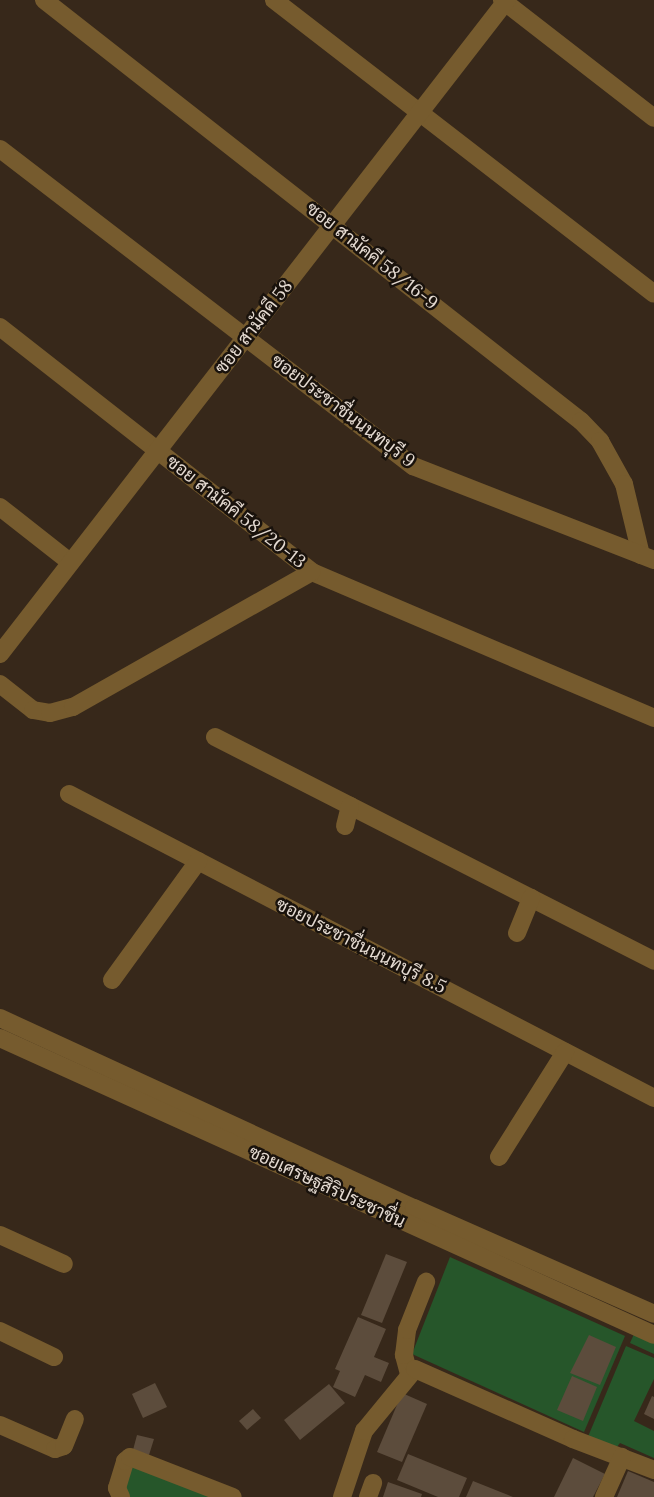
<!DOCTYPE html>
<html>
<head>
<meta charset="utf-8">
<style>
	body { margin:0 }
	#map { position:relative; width:654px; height:1497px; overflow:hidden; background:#37281a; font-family:Lora,Sarabun,serif }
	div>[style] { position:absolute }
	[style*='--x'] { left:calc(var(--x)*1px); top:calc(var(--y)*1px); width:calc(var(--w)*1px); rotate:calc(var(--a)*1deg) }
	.green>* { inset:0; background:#26562a }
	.building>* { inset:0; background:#5c4c3c }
	.minor>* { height:18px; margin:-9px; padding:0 9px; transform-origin:9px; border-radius:9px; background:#765b2e }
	span { translate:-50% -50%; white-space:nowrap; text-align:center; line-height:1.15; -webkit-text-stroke:5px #19120c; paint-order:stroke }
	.street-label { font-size:18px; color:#e4dad1 }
</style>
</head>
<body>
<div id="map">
	<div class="green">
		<div style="clip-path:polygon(450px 1257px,625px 1336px,584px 1432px,412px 1354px)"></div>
		<div style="clip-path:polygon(634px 1334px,654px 1343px,654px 1354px,630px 1343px)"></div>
		<div style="clip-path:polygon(626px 1346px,654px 1358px,654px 1379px,634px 1421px,654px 1431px,654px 1458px,620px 1443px,612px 1453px,587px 1439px)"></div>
		<div style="clip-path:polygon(128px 1457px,229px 1497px,115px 1497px)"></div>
	</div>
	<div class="building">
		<div style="clip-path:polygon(386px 1254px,407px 1262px,382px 1323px,361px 1315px)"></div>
		<div style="clip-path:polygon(358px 1317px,386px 1329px,374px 1357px,389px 1363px,381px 1382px,365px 1375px,355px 1397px,333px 1387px,340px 1371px,335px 1369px)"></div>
		<div style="clip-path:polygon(589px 1335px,616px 1347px,600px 1385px,570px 1373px)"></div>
		<div style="clip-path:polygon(572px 1376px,597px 1387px,583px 1421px,557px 1410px)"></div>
		<div style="clip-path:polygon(155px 1383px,167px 1407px,143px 1418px,132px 1394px)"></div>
		<div style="clip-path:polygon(329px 1384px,345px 1403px,300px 1440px,284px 1420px)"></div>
		<div style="clip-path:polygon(402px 1393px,427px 1404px,402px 1462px,377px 1452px)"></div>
		<div style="clip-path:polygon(652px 1396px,654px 1397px,654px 1419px,644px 1414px)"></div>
		<div style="clip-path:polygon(253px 1409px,261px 1418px,247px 1430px,239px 1421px)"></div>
		<div style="clip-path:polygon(137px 1435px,154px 1439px,149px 1455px,133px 1450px)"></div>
		<div style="clip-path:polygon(408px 1454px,467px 1478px,459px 1497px,438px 1497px,397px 1480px)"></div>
		<div style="clip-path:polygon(573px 1458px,605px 1474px,593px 1497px,554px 1497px)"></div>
		<div style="clip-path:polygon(628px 1471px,654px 1482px,654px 1497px,617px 1497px)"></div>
		<div style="clip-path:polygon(473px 1481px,513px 1497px,466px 1497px)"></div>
		<div style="clip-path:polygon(388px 1482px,422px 1494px,421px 1497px,383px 1497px)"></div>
	</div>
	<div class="minor">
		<div style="--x:44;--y:0;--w:682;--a:38.1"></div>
		<div style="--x:581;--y:421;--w:28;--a:46"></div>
		<div style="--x:600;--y:441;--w:49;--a:60.8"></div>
		<div style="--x:624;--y:484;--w:73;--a:76.5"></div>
		<div style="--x:274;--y:0;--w:480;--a:37.7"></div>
		<div style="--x:502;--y:0;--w:192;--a:37.8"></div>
		<div style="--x:0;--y:149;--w:521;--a:37.51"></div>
		<div style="--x:413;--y:466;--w:259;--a:21.3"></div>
		<div style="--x:0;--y:327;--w:397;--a:38.1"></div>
		<div style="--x:312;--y:572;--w:372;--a:23.1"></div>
		<div style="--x:0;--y:507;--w:89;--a:38.2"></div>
		<div style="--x:0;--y:654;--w:828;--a:-52.22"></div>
		<div style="--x:0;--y:684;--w:42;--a:38.2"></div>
		<div style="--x:33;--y:710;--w:17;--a:10"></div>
		<div style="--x:50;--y:713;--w:24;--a:-15"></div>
		<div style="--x:73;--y:707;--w:274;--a:-29.5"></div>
		<div style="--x:215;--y:737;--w:493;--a:27"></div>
		<div style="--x:69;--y:794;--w:659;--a:27.46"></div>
		<div style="--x:345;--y:826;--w:21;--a:-76"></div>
		<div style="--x:517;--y:933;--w:38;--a:-68"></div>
		<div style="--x:112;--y:980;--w:147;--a:-54.1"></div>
		<div style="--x:0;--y:1018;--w:456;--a:24.7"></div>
		<div style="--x:414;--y:1208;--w:262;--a:23.8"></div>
		<div style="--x:0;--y:1038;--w:718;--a:24.42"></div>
		<div style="--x:499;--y:1157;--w:124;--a:-57.8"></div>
		<div style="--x:0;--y:1235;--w:70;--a:24.4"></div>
		<div style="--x:0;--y:1331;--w:60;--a:25.7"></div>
		<div style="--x:409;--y:1374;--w:20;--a:-105"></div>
		<div style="--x:404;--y:1355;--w:25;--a:-83"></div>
		<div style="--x:407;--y:1330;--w:52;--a:-68.4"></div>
		<div style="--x:0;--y:1425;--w:60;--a:23.6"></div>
		<div style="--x:55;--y:1449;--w:9;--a:-18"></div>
		<div style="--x:64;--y:1446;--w:29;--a:-68"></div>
		<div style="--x:121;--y:1497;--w:10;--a:-114"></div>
		<div style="--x:117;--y:1488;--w:28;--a:-73"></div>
		<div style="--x:125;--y:1461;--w:6;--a:-39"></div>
		<div style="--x:130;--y:1457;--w:110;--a:21.2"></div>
		<div style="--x:342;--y:1497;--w:70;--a:-71.6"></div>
		<div style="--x:364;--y:1431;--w:80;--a:-50.6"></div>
		<div style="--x:415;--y:1369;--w:173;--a:23.9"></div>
		<div style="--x:573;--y:1439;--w:87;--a:20.9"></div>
		<div style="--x:368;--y:1497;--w:15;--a:-70"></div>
		<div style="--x:604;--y:1497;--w:44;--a:-65.8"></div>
	</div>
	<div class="street-label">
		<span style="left:372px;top:256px;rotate:38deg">ซอย สามัคคี 58/16-9</span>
		<span style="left:254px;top:327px;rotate:-52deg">ซอย สามัคคี 58</span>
		<span style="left:343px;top:411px;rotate:37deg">ซอยประชาชื่นนนทบุรี 9</span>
		<span style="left:236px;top:512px;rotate:38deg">ซอย สามัคคี 58/20-13</span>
		<span style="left:361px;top:946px;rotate:27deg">ซอยประชาชื่นนนทบุรี 8.5</span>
		<span style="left:327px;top:1187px;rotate:25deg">ซอยเศรษฐสิริประชาชื่น</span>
	</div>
</div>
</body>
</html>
